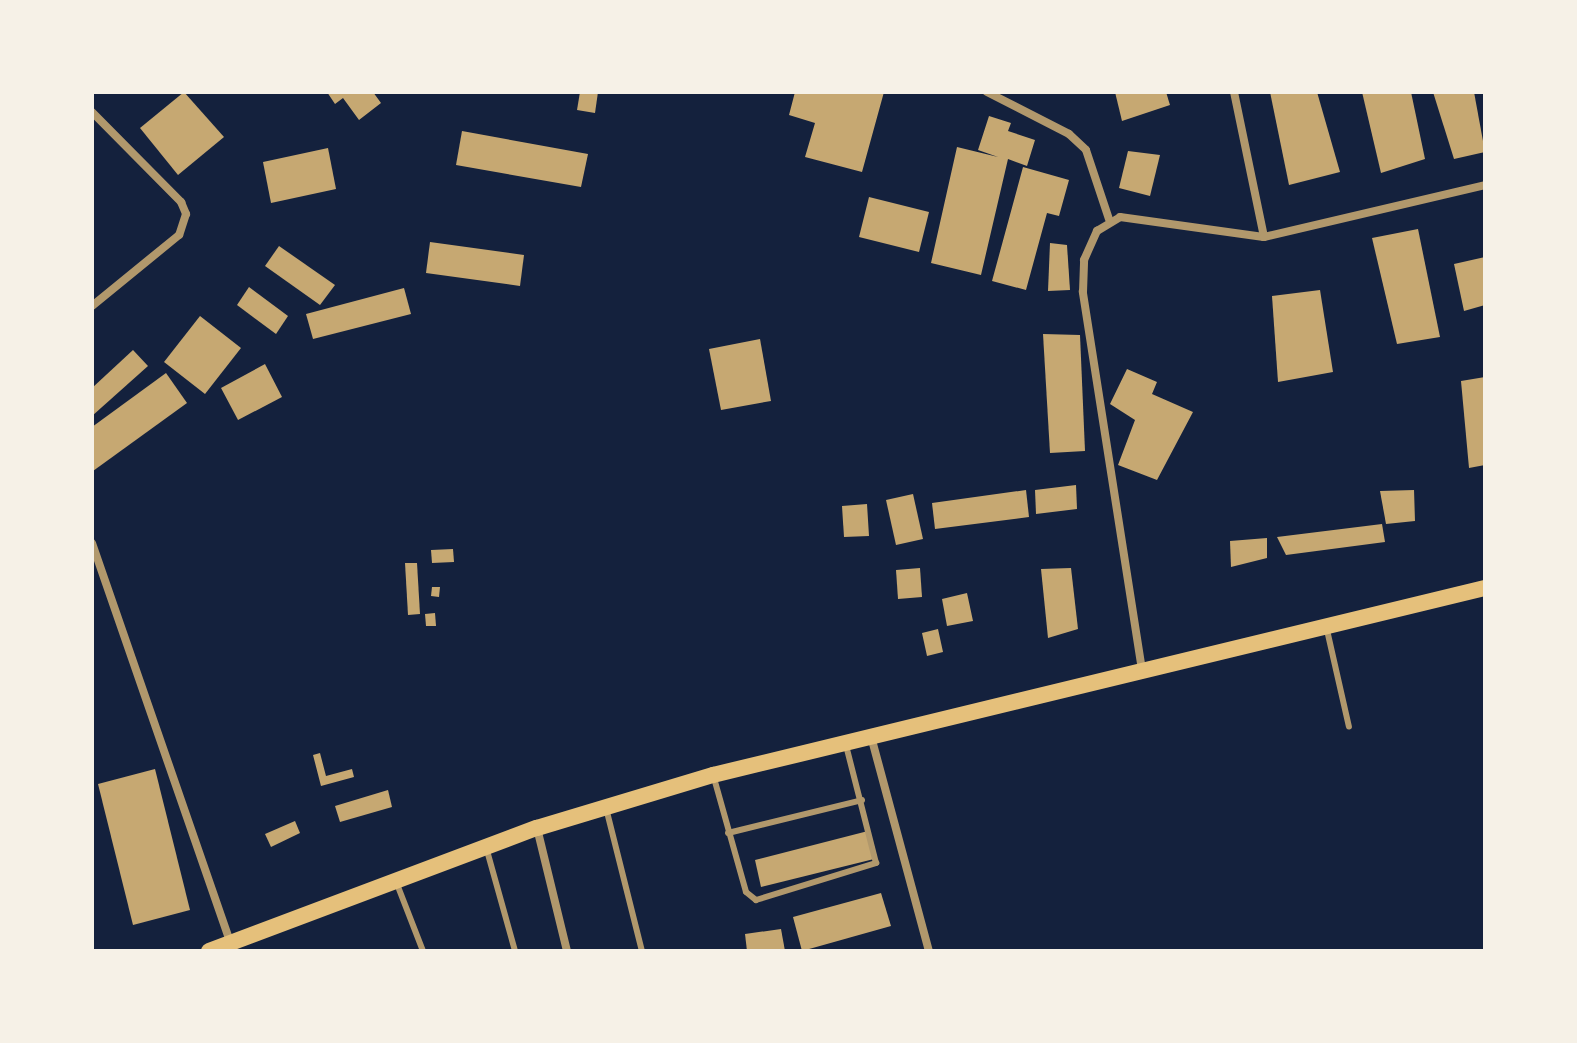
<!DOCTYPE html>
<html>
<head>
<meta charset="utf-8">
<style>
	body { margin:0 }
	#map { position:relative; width:1577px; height:1043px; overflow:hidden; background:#14213d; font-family:Helvetica,sans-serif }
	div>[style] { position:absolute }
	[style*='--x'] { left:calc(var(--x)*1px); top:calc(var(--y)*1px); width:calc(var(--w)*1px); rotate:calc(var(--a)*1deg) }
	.building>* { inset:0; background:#c6a872 }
	.service>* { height:6px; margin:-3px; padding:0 3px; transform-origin:3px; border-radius:3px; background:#b1986c }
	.minor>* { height:8px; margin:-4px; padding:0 4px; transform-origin:4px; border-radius:4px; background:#b1986c }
	.secondary>* { height:16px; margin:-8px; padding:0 8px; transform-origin:8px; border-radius:8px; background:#e5c07b }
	span { translate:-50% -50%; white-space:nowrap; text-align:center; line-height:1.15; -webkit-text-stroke:8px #f6f1e7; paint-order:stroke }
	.frame { position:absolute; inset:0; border:94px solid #f6f1e7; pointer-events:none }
</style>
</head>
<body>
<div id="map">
	<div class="building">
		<div style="clip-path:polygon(184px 92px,224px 137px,178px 175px,140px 128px)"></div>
		<div style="clip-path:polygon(327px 92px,373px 92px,381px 103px,359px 120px,343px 98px,335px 104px)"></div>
		<div style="clip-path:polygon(580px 92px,598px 92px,595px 113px,577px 110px)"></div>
		<div style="clip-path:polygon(795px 92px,884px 92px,862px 172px,805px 157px,815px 123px,789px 115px)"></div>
		<div style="clip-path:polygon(1115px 92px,1166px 92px,1170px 105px,1122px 121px)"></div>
		<div style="clip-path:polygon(1270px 92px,1317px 92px,1340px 172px,1289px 185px)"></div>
		<div style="clip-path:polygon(1362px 92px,1411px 92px,1425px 159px,1381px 173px)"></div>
		<div style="clip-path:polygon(1433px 92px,1474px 92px,1485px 152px,1454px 159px)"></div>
		<div style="clip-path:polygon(989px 116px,1011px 123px,1008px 131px,1035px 140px,1027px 166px,1008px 159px,981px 275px,931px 263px,957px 147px,998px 157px,978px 150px)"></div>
		<div style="clip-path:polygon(462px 131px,588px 154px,581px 187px,456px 165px)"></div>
		<div style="clip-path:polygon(328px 148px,336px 189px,271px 203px,263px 162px)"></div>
		<div style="clip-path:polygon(1128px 151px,1160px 155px,1150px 196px,1119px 188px)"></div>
		<div style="clip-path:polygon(1023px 167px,1069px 180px,1059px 216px,1047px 213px,1026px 290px,992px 281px)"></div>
		<div style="clip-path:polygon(869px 197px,929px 212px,919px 252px,859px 237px)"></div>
		<div style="clip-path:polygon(1418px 229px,1440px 337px,1397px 344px,1372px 238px)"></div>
		<div style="clip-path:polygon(430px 242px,524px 255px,520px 286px,426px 273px)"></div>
		<div style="clip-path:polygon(1050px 243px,1067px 245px,1070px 290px,1048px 291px)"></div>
		<div style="clip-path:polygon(279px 246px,335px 285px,320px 305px,265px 266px)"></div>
		<div style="clip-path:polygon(1485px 257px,1485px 305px,1464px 311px,1454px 264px)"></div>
		<div style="clip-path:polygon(249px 287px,288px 316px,276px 334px,237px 305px)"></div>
		<div style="clip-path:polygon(404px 288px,411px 314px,313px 339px,306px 314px)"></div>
		<div style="clip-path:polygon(1320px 290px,1333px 372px,1278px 382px,1272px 296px)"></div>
		<div style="clip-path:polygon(200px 316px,241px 348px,205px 394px,164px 362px)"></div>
		<div style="clip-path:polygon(1043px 334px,1080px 335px,1085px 451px,1050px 453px)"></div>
		<div style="clip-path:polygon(760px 339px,771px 401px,721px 410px,709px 349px)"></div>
		<div style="clip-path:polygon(133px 350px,148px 366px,92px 416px,92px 388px)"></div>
		<div style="clip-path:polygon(265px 364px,282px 397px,238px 420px,221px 388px)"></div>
		<div style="clip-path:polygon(1127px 369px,1157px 382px,1152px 394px,1193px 412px,1157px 480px,1118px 465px,1135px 420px,1110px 404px)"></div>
		<div style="clip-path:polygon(166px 373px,187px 403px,93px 471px,92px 427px)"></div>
		<div style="clip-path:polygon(1485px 377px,1485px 465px,1469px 468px,1461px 381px)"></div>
		<div style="clip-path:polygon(1076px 485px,1077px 509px,1036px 514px,1035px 490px)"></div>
		<div style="clip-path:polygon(1026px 490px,1029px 517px,935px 529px,932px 503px)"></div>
		<div style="clip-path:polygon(1414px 490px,1415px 521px,1386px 524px,1380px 491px)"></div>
		<div style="clip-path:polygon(913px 494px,923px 539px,896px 545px,886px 500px)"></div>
		<div style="clip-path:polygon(867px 504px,869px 536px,844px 537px,842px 506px)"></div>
		<div style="clip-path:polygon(1382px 524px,1385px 542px,1286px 555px,1277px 537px)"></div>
		<div style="clip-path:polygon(1267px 538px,1267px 558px,1231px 567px,1230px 541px)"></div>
		<div style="clip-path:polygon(453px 549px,454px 562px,432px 563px,431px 550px)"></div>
		<div style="clip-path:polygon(405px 563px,417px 563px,420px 614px,408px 615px)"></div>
		<div style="clip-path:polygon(920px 568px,922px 597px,898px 599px,896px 570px)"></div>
		<div style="clip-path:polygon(1071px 568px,1078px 629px,1048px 638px,1041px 569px)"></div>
		<div style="clip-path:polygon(432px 587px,440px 587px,439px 597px,431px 596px)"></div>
		<div style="clip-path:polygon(967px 593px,973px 621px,947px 626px,942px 599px)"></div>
		<div style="clip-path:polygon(435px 613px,436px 626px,426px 626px,425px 614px)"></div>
		<div style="clip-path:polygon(938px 629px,943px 652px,927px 656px,922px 633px)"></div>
		<div style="clip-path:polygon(320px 753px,326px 776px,352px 769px,354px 777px,321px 786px,313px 755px)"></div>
		<div style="clip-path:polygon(155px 769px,190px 910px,133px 925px,98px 784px)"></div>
		<div style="clip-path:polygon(388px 790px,392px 807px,340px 822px,335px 806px)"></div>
		<div style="clip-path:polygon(295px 821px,300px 833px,271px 847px,265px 834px)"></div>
		<div style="clip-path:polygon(868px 831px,874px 859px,761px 887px,755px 860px)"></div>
		<div style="clip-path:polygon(881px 893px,891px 926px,802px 951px,793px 917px)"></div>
		<div style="clip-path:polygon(781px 929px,785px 951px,747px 951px,745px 934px)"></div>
	</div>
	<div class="service">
		<div style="--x:1327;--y:630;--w:99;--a:77.2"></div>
		<div style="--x:714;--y:778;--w:118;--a:74.3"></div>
		<div style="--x:746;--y:892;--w:13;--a:39"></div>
		<div style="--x:756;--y:900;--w:126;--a:-17.1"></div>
		<div style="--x:876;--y:863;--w:122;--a:-104.3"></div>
		<div style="--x:606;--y:808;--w:147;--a:75.9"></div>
		<div style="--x:728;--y:833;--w:138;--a:-13.8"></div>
		<div style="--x:486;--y:847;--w:108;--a:74.4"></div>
		<div style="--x:397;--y:884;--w:72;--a:68.8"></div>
	</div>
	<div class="minor">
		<div style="--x:987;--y:92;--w:92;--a:27.1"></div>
		<div style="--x:1069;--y:134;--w:23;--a:43"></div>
		<div style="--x:1086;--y:150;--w:73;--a:71.6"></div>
		<div style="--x:1234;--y:92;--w:148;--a:78.3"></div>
		<div style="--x:92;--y:112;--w:127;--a:45.3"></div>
		<div style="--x:181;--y:202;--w:13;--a:67"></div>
		<div style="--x:186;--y:214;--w:22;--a:108"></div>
		<div style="--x:179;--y:235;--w:112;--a:140.8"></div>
		<div style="--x:92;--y:543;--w:422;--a:70.9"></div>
		<div style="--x:1142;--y:670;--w:383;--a:-98.9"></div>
		<div style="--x:1083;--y:292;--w:32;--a:-88"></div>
		<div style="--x:1084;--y:260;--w:32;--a:-66"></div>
		<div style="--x:1097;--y:231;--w:27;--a:-31"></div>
		<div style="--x:1120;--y:217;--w:145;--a:7.9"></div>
		<div style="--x:1264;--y:237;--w:227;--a:-13.2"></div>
		<div style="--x:872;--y:740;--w:219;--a:74.9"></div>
		<div style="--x:537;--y:828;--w:127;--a:76.3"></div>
	</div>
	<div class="secondary">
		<div style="--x:209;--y:951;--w:350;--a:-20.6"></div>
		<div style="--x:537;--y:828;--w:184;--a:-16.8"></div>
		<div style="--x:713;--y:775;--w:794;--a:-13.62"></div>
	</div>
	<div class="frame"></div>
</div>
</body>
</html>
